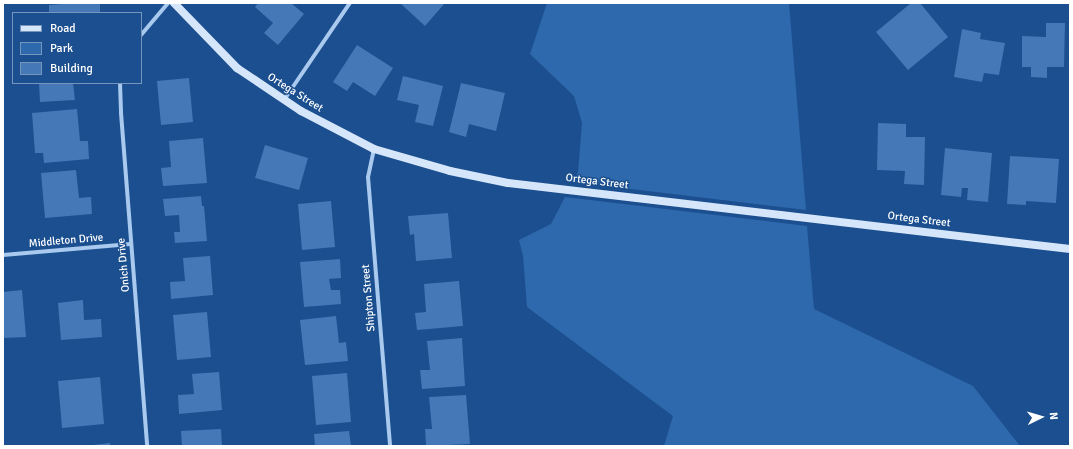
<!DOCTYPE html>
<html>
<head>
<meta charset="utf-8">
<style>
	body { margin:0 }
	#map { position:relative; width:1073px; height:449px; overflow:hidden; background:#1b4f8f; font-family:Signika,sans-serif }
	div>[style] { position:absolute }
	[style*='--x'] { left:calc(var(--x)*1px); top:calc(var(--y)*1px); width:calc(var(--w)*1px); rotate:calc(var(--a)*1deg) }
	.green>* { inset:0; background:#2e69ad }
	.building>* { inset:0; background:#4478b7 }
	.street>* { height:4px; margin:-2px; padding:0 2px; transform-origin:2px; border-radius:2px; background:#a9c9ee }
	.secondary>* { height:8px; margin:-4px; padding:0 4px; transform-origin:4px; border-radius:4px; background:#d6e6fa }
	span { translate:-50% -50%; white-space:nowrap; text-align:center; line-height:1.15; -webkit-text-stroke:3px #1b4f8f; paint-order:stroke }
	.street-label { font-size:11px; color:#fff }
	.frame { position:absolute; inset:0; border:4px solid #fff; pointer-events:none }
	.legend { position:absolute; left:12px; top:12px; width:130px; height:72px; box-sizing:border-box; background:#1b4f8f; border:1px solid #7695bc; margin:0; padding:5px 7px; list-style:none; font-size:12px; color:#fff }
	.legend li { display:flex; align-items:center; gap:8px; height:20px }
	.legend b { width:20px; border:1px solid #7695bc }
	.north { position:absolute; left:1021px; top:397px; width:40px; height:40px; -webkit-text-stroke:3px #1b4f8f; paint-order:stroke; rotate:85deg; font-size:11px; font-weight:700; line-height:16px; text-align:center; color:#fff }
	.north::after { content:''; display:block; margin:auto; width:14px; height:18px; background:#fff; clip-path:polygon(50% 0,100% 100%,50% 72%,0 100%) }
</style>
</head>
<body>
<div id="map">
	<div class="green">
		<div style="clip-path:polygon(547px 3px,789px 3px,806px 210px,573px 182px,578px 172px,582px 123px,574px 96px,530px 54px)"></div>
		<div style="clip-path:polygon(565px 197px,807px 226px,814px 309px,973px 386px,1020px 446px,664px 446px,673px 416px,527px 307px,523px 256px,519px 240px,551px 224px)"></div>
	</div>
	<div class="building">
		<div style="clip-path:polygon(74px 3px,100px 3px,100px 13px,49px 13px,49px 5px)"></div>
		<div style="clip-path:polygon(258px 3px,291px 3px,304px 14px,278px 45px,264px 33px,273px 23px,255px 7px)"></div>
		<div style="clip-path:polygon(400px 3px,445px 3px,425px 26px)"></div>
		<div style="clip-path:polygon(911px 3px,920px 3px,948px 37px,908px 70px,876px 32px)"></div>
		<div style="clip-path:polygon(1046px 23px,1065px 23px,1064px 67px,1047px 67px,1047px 78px,1031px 77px,1031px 67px,1022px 67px,1022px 36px,1046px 37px)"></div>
		<div style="clip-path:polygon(962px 29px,981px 33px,980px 39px,1005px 43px,999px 75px,984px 73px,982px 82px,954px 77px)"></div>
		<div style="clip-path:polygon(357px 45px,393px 68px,375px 96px,353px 82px,347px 91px,333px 82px)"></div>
		<div style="clip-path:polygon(403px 76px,443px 86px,433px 126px,415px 122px,419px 105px,397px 100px)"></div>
		<div style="clip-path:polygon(189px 78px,193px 122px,161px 125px,157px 81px)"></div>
		<div style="clip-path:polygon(39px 83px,73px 83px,75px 100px,40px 102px)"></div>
		<div style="clip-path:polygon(461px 83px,505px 93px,496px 131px,469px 124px,466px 137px,449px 132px)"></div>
		<div style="clip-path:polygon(77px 109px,80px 141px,88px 141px,89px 159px,44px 163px,43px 153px,35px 153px,32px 113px)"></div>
		<div style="clip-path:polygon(878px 123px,906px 124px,906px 137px,925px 137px,924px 185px,904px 184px,905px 171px,877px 170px)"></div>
		<div style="clip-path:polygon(203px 138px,207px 183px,163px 186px,161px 168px,171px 167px,169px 141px)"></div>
		<div style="clip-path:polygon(265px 145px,308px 158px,299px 190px,255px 178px)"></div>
		<div style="clip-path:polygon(945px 148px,992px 153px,988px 202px,967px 200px,968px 188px,962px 188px,961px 197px,941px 195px)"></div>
		<div style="clip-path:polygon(1010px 156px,1059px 159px,1056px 203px,1026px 201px,1026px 205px,1007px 204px)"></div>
		<div style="clip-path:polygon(76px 170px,79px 198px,91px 197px,92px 214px,45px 218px,41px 173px)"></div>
		<div style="clip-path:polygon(201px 196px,202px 206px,204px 206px,207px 241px,175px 243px,174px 232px,180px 232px,179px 215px,165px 216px,163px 199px)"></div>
		<div style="clip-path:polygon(331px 201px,335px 247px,302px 250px,298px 204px)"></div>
		<div style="clip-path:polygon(448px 213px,452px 258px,416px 261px,414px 234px,410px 235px,408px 216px)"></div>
		<div style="clip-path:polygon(210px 256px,213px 295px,171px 299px,170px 282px,185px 281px,183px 258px)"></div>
		<div style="clip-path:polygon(340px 259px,341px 278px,329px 279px,331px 290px,340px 290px,341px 304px,304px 307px,300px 262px)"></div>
		<div style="clip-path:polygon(459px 281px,463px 326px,417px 330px,415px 313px,426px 312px,424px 284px)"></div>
		<div style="clip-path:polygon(22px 290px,26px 337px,3px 338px,3px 292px)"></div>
		<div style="clip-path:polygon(83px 300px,84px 320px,101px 319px,102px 337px,61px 340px,58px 303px)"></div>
		<div style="clip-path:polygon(207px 312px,211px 357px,177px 360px,173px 315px)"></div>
		<div style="clip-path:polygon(336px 316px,339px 343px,346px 342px,348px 361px,305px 365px,300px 320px)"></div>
		<div style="clip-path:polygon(462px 338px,465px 386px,422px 389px,420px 370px,430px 370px,427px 341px)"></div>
		<div style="clip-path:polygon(219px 372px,222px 410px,179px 414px,178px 395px,194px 394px,192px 374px)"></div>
		<div style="clip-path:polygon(347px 373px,351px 422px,316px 425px,312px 376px)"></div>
		<div style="clip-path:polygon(100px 377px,104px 424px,62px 428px,58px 381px)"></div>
		<div style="clip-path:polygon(466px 395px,470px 444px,426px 446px,425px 429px,432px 429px,429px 397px)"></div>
		<div style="clip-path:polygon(221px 429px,222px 446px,182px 446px,181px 431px)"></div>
		<div style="clip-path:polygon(349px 431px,351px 446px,315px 446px,314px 434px)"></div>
		<div style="clip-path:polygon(110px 443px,110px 446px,94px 446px,93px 445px)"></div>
	</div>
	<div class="street">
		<div style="--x:141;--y:35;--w:42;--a:-49.8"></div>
		<div style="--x:120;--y:83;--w:30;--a:88"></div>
		<div style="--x:121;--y:113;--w:334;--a:85.5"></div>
		<div style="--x:284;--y:100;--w:117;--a:-55.8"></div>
		<div style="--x:374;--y:149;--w:29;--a:102"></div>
		<div style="--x:368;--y:177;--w:270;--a:85.3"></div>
		<div style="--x:3;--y:255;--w:128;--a:-4.9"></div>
	</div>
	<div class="secondary">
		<div style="--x:174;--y:3;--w:91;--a:45.9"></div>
		<div style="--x:237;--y:68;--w:77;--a:33.9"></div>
		<div style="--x:301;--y:111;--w:82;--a:27.5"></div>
		<div style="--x:374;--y:149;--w:79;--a:16.1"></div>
		<div style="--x:450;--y:171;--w:59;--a:11.7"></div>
		<div style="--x:508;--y:183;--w:566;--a:6.7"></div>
	</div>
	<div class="street-label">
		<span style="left:295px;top:93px;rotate:32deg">Ortega Street</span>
		<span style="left:597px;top:182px;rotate:7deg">Ortega Street</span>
		<span style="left:919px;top:220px;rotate:7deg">Ortega Street</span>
		<span style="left:66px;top:241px;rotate:-5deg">Middleton Drive</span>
		<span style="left:124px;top:265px;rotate:-95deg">Onich Drive</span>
		<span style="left:369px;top:298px;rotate:-95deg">Shipton Street</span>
	</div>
	<div class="frame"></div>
	<ul class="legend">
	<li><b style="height:5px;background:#d6e6fa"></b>Road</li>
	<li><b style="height:11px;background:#2e69ad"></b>Park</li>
	<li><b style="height:11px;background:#4478b7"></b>Building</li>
	</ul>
	<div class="north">N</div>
</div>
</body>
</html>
